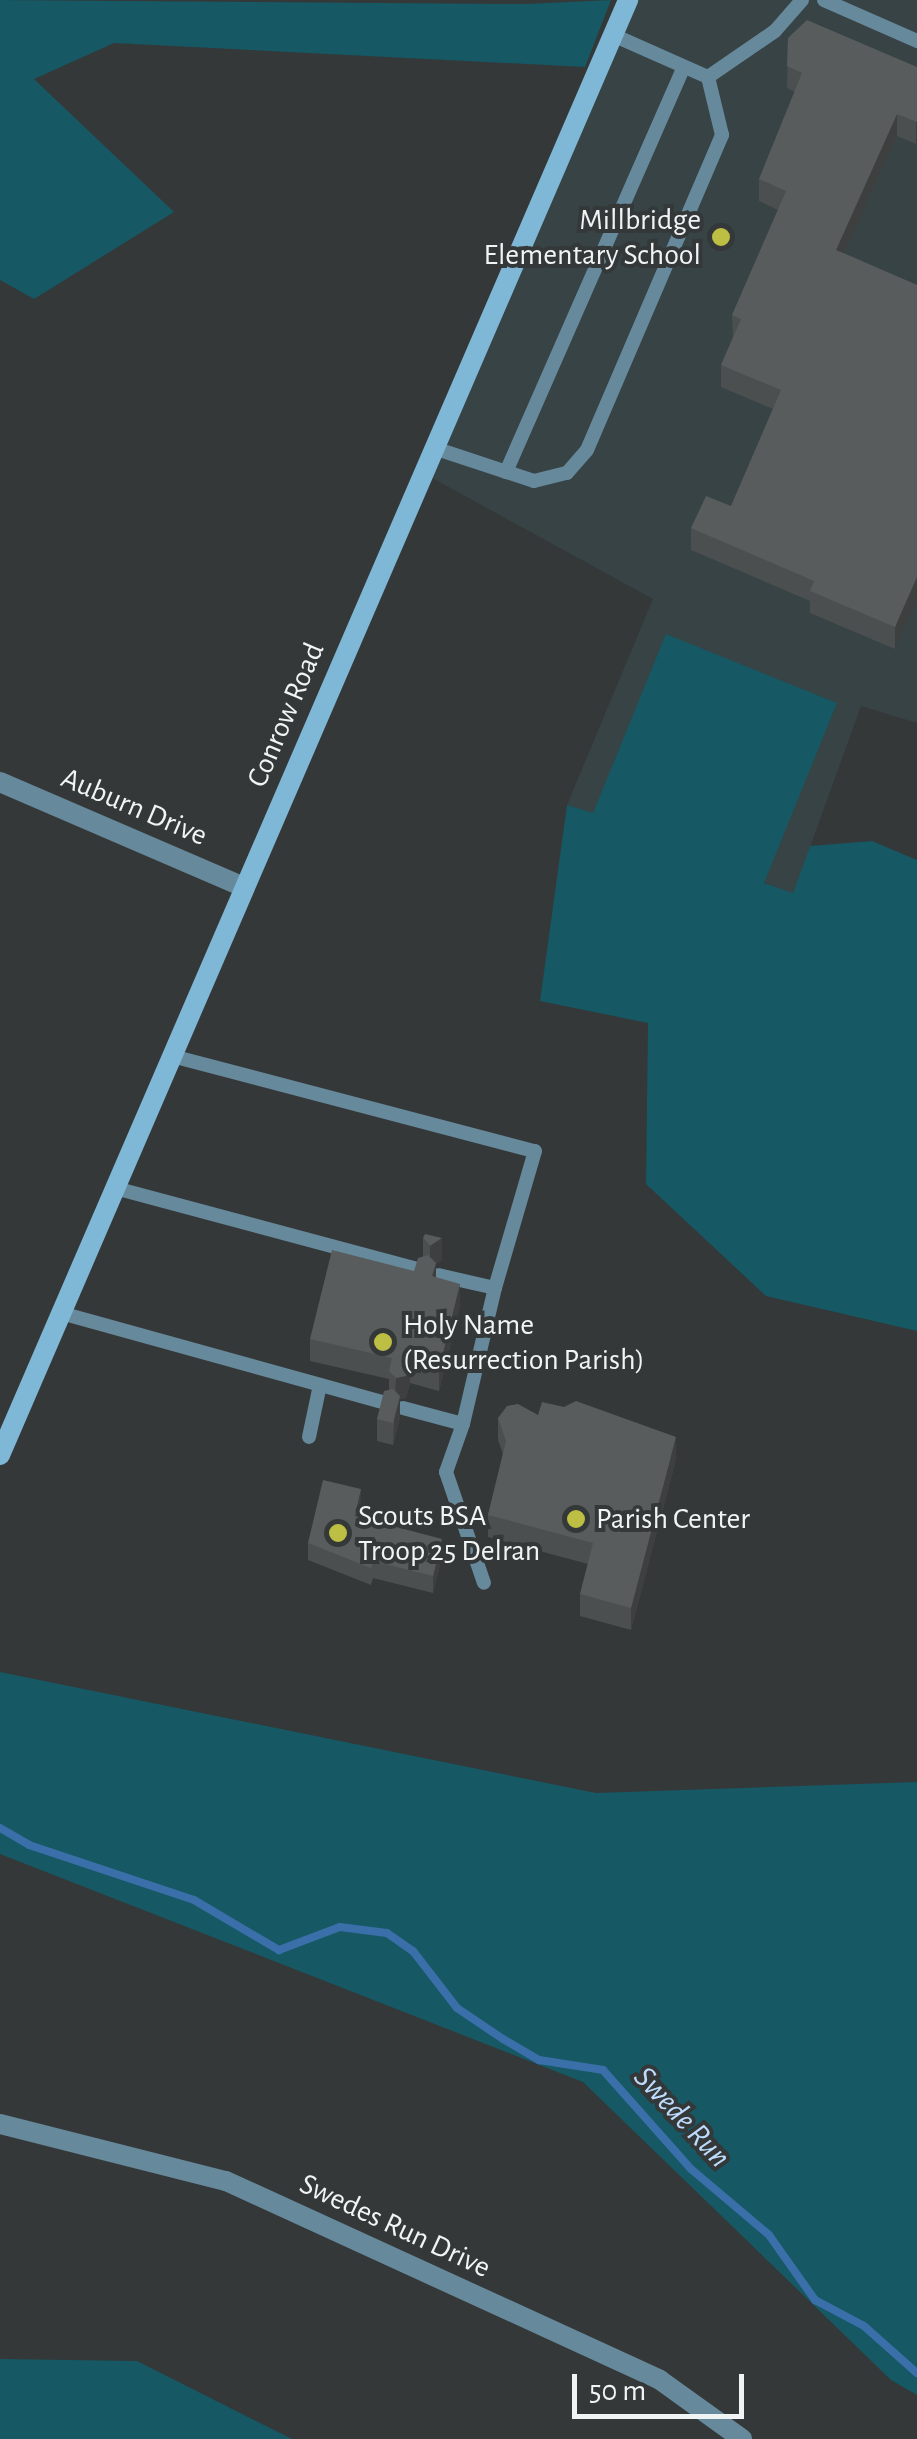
<!DOCTYPE html>
<html>
<head>
<meta charset="utf-8">
<style>
	body { margin:0 }
	#map { position:relative; width:917px; height:2439px; overflow:hidden; background:#343839; font-family:"Alegreya Sans",sans-serif }
	div>[style] { position:absolute }
	[style*='--x'] { left:calc(var(--x)*1px); top:calc(var(--y)*1px); width:calc(var(--w)*1px); rotate:calc(var(--a)*1deg) }
	.built>* { inset:0; background:#374345 }
	.green>* { inset:0; background:#165863 }
	.stream>* { height:8px; margin:-4px; padding:0 4px; transform-origin:4px; border-radius:4px; background:#3a6fa9 }
	.lane>* { height:14px; margin:-7px; padding:0 7px; transform-origin:7px; border-radius:7px; background:#67899c }
	.street>* { height:20px; margin:-10px; padding:0 10px; transform-origin:10px; border-radius:10px; background:#67899c }
	.secondary>* { height:20px; margin:-10px; padding:0 10px; transform-origin:10px; border-radius:10px; background:#7fb8d6 }
	.wall>* { inset:0; background:#4c4f4f }
	.shaded-wall>* { inset:0; background:#3e4040 }
	.building>* { inset:0; background:#585c5c }
	.dots>* { width:28px; height:28px; translate:-50% -50%; box-sizing:border-box; border:5px solid #343839; border-radius:50% }
	span { translate:-50% -50%; white-space:nowrap; text-align:center; line-height:1.15; -webkit-text-stroke:8px #343839; paint-order:stroke }
	.poi-label { font-size:30px; color:#f1f4f4 }
	.right { translate:-100% -50%; text-align:right }
	.left { translate:0 -50%; text-align:left }
	.street-label { font-size:30px; color:#f1f4f4 }
	.water-label { font-size:32px; color:#bedbfc; font-style:italic }
	.scale { position:absolute; left:572px; top:2374px; width:172px; height:45px; box-sizing:border-box; border:5px solid #f1f4f4; border-top:0; padding-left:12px; font-size:30px; line-height:35px; white-space:nowrap; color:#f1f4f4; -webkit-text-stroke:8px #343839; paint-order:stroke }
</style>
</head>
<body>
<div id="map">
	<div class="built">
		<div style="clip-path:polygon(628px 0,917px 0,917px 723px,861px 706px,793px 894px,567px 805px,653px 599px,423px 473px)"></div>
	</div>
	<div class="green">
		<div style="clip-path:polygon(0 0,526px 4px,611px 0,585px 67px,114px 43px,34px 79px,174px 212px,34px 299px,0 280px)"></div>
		<div style="clip-path:polygon(666px 634px,837px 703px,764px 883px,793px 893px,810px 846px,872px 841px,917px 860px,917px 1331px,766px 1296px,646px 1184px,648px 1023px,540px 1001px,567px 805px,593px 813px)"></div>
		<div style="clip-path:polygon(0 1672px,596px 1793px,917px 1782px,917px 2395px,891px 2380px,583px 2082px,0 1854px)"></div>
		<div style="clip-path:polygon(0 2359px,137px 2361px,292px 2439px,0 2439px)"></div>
	</div>
	<div class="stream">
		<div style="--x:0;--y:1828;--w:34;--a:30"></div>
		<div style="--x:29;--y:1845;--w:174;--a:18.4"></div>
		<div style="--x:194;--y:1900;--w:99;--a:30.5"></div>
		<div style="--x:279;--y:1950;--w:65;--a:-20.7"></div>
		<div style="--x:340;--y:1927;--w:47;--a:7.3"></div>
		<div style="--x:387;--y:1933;--w:32;--a:35"></div>
		<div style="--x:413;--y:1951;--w:72;--a:52.3"></div>
		<div style="--x:457;--y:2008;--w:55;--a:34"></div>
		<div style="--x:503;--y:2039;--w:42;--a:30.3"></div>
		<div style="--x:539;--y:2060;--w:65;--a:8.9"></div>
		<div style="--x:603;--y:2070;--w:132;--a:48.4"></div>
		<div style="--x:691;--y:2169;--w:102;--a:40.2"></div>
		<div style="--x:769;--y:2235;--w:80;--a:54.7"></div>
		<div style="--x:815;--y:2300;--w:55;--a:28"></div>
		<div style="--x:864;--y:2326;--w:71;--a:41.6"></div>
	</div>
	<div class="lane">
		<div style="--x:824;--y:0;--w:102;--a:23.8"></div>
		<div style="--x:613;--y:35;--w:104;--a:23.9"></div>
		<div style="--x:708;--y:77;--w:81;--a:-34.5"></div>
		<div style="--x:775;--y:31;--w:41;--a:-48.9"></div>
		<div style="--x:434;--y:448;--w:105;--a:18.3"></div>
		<div style="--x:534;--y:481;--w:34;--a:-14"></div>
		<div style="--x:567;--y:473;--w:30;--a:-49"></div>
		<div style="--x:587;--y:450;--w:343;--a:-66.8"></div>
		<div style="--x:722;--y:135;--w:60;--a:-103.6"></div>
		<div style="--x:506;--y:472;--w:442;--a:-66.3"></div>
		<div style="--x:172;--y:1056;--w:375;--a:14.7"></div>
		<div style="--x:535;--y:1151;--w:143;--a:106.3"></div>
		<div style="--x:115;--y:1188;--w:316;--a:15"></div>
		<div style="--x:61;--y:1313;--w:337;--a:15.5"></div>
		<div style="--x:403;--y:1408;--w:62;--a:14.9"></div>
		<div style="--x:463;--y:1424;--w:140;--a:-76.8"></div>
		<div style="--x:495;--y:1288;--w:58;--a:-167.2"></div>
		<div style="--x:463;--y:1424;--w:51;--a:109.5"></div>
		<div style="--x:446;--y:1472;--w:117;--a:71.1"></div>
		<div style="--x:309;--y:1437;--w:53;--a:-78.1"></div>
	</div>
	<div class="street">
		<div style="--x:0;--y:782;--w:266;--a:23.3"></div>
		<div style="--x:0;--y:2124;--w:233;--a:14.2"></div>
		<div style="--x:226;--y:2181;--w:477;--a:24.6"></div>
		<div style="--x:660;--y:2380;--w:101;--a:35.7"></div>
	</div>
	<div class="secondary">
		<div style="--x:0;--y:1455;--w:1585;--a:-66.65"></div>
	</div>
	<div class="wall">
		<div style="clip-path:polygon(788px 38px,917px 67px,916px 144px,897px 136px,844px 253px,917px 285px,895px 649px,810px 613px,810px 601px,691px 550px,691px 528px,731px 506px,773px 409px,721px 387px,721px 365px,733px 337px,732px 315px,778px 210px,759px 201px,759px 179px,795px 92px,787px 88px)"></div>
		<div style="clip-path:polygon(423px 1238px,442px 1260px,436px 1264px,436px 1277px,460px 1306px,439px 1391px,410px 1383px,406px 1398px,400px 1399px,400px 1418px,393px 1445px,377px 1441px,377px 1419px,389px 1390px,389px 1379px,310px 1361px,310px 1339px,414px 1271px,423px 1257px)"></div>
		<div style="clip-path:polygon(538px 1415px,676px 1459px,631px 1630px,580px 1616px,580px 1594px,588px 1564px,488px 1537px,488px 1515px,503px 1454px,498px 1440px,498px 1418px)"></div>
		<div style="clip-path:polygon(361px 1506px,359px 1517px,442px 1556px,433px 1593px,373px 1578px,371px 1585px,308px 1560px,308px 1543px)"></div>
	</div>
	<div class="shaded-wall">
		<div style="clip-path:polygon(897px 114px,897px 136px,836px 272px,836px 250px)"></div>
		<div style="clip-path:polygon(917px 577px,917px 599px,895px 649px,895px 627px)"></div>
		<div style="clip-path:polygon(442px 1238px,442px 1260px,436px 1264px,436px 1285px,430px 1268px,430px 1246px)"></div>
		<div style="clip-path:polygon(460px 1284px,460px 1306px,439px 1391px,439px 1369px)"></div>
		<div style="clip-path:polygon(410px 1361px,410px 1383px,406px 1398px,400px 1399px,400px 1418px,393px 1445px,396px 1378px)"></div>
		<div style="clip-path:polygon(676px 1437px,676px 1459px,631px 1630px,631px 1608px)"></div>
		<div style="clip-path:polygon(361px 1489px,361px 1506px,355px 1533px,355px 1516px)"></div>
		<div style="clip-path:polygon(442px 1539px,442px 1556px,433px 1593px,433px 1576px)"></div>
	</div>
	<div class="building">
		<div style="clip-path:polygon(807px 20px,917px 67px,917px 122px,897px 114px,836px 250px,917px 285px,917px 577px,895px 627px,810px 591px,814px 581px,691px 528px,706px 496px,731px 506px,781px 390px,721px 365px,741px 319px,732px 315px,786px 191px,759px 179px,802px 73px,787px 66px,788px 38px)"></div>
		<div style="clip-path:polygon(425px 1234px,442px 1238px,430px 1246px,423px 1238px)"></div>
		<div style="clip-path:polygon(332px 1250px,414px 1271px,418px 1258px,428px 1255px,436px 1263px,432px 1276px,460px 1284px,439px 1369px,410px 1361px,406px 1376px,396px 1378px,389px 1371px,392px 1358px,310px 1339px)"></div>
		<div style="clip-path:polygon(393px 1389px,400px 1396px,393px 1423px,377px 1419px,384px 1391px)"></div>
		<div style="clip-path:polygon(576px 1401px,676px 1437px,631px 1608px,580px 1594px,593px 1543px,488px 1515px,506px 1441px,498px 1418px,507px 1406px,518px 1404px,538px 1415px,542px 1402px,564px 1407px)"></div>
		<div style="clip-path:polygon(323px 1480px,361px 1489px,355px 1516px,442px 1539px,433px 1576px,373px 1561px,371px 1568px,308px 1543px)"></div>
	</div>
	<div class="dots">
		<div style="left:721px;top:237px;background:#bcbf43"></div>
		<div style="left:383px;top:1342px;background:#bcbf43"></div>
		<div style="left:576px;top:1519px;background:#bcbf43"></div>
		<div style="left:338px;top:1533px;background:#bcbf43"></div>
	</div>
	<div class="poi-label">
		<span class="right" style="left:701px;top:237px">Millbridge<br>Elementary School</span>
		<span class="left" style="left:403px;top:1342px">Holy Name<br>(Resurrection Parish)</span>
		<span class="left" style="left:358px;top:1533px">Scouts BSA<br>Troop 25 Delran</span>
		<span class="left" style="left:596px;top:1519px">Parish Center</span>
	</div>
	<div class="street-label">
		<span style="left:286px;top:715px;rotate:-67deg">Conrow Road</span>
		<span style="left:134px;top:807px;rotate:23deg">Auburn Drive</span>
		<span style="left:395px;top:2226px;rotate:25deg">Swedes Run Drive</span>
	</div>
	<div class="water-label">
		<span style="left:682px;top:2117px;rotate:47deg">Swede Run</span>
	</div>
	<div class="scale">50 m</div>
</div>
</body>
</html>
